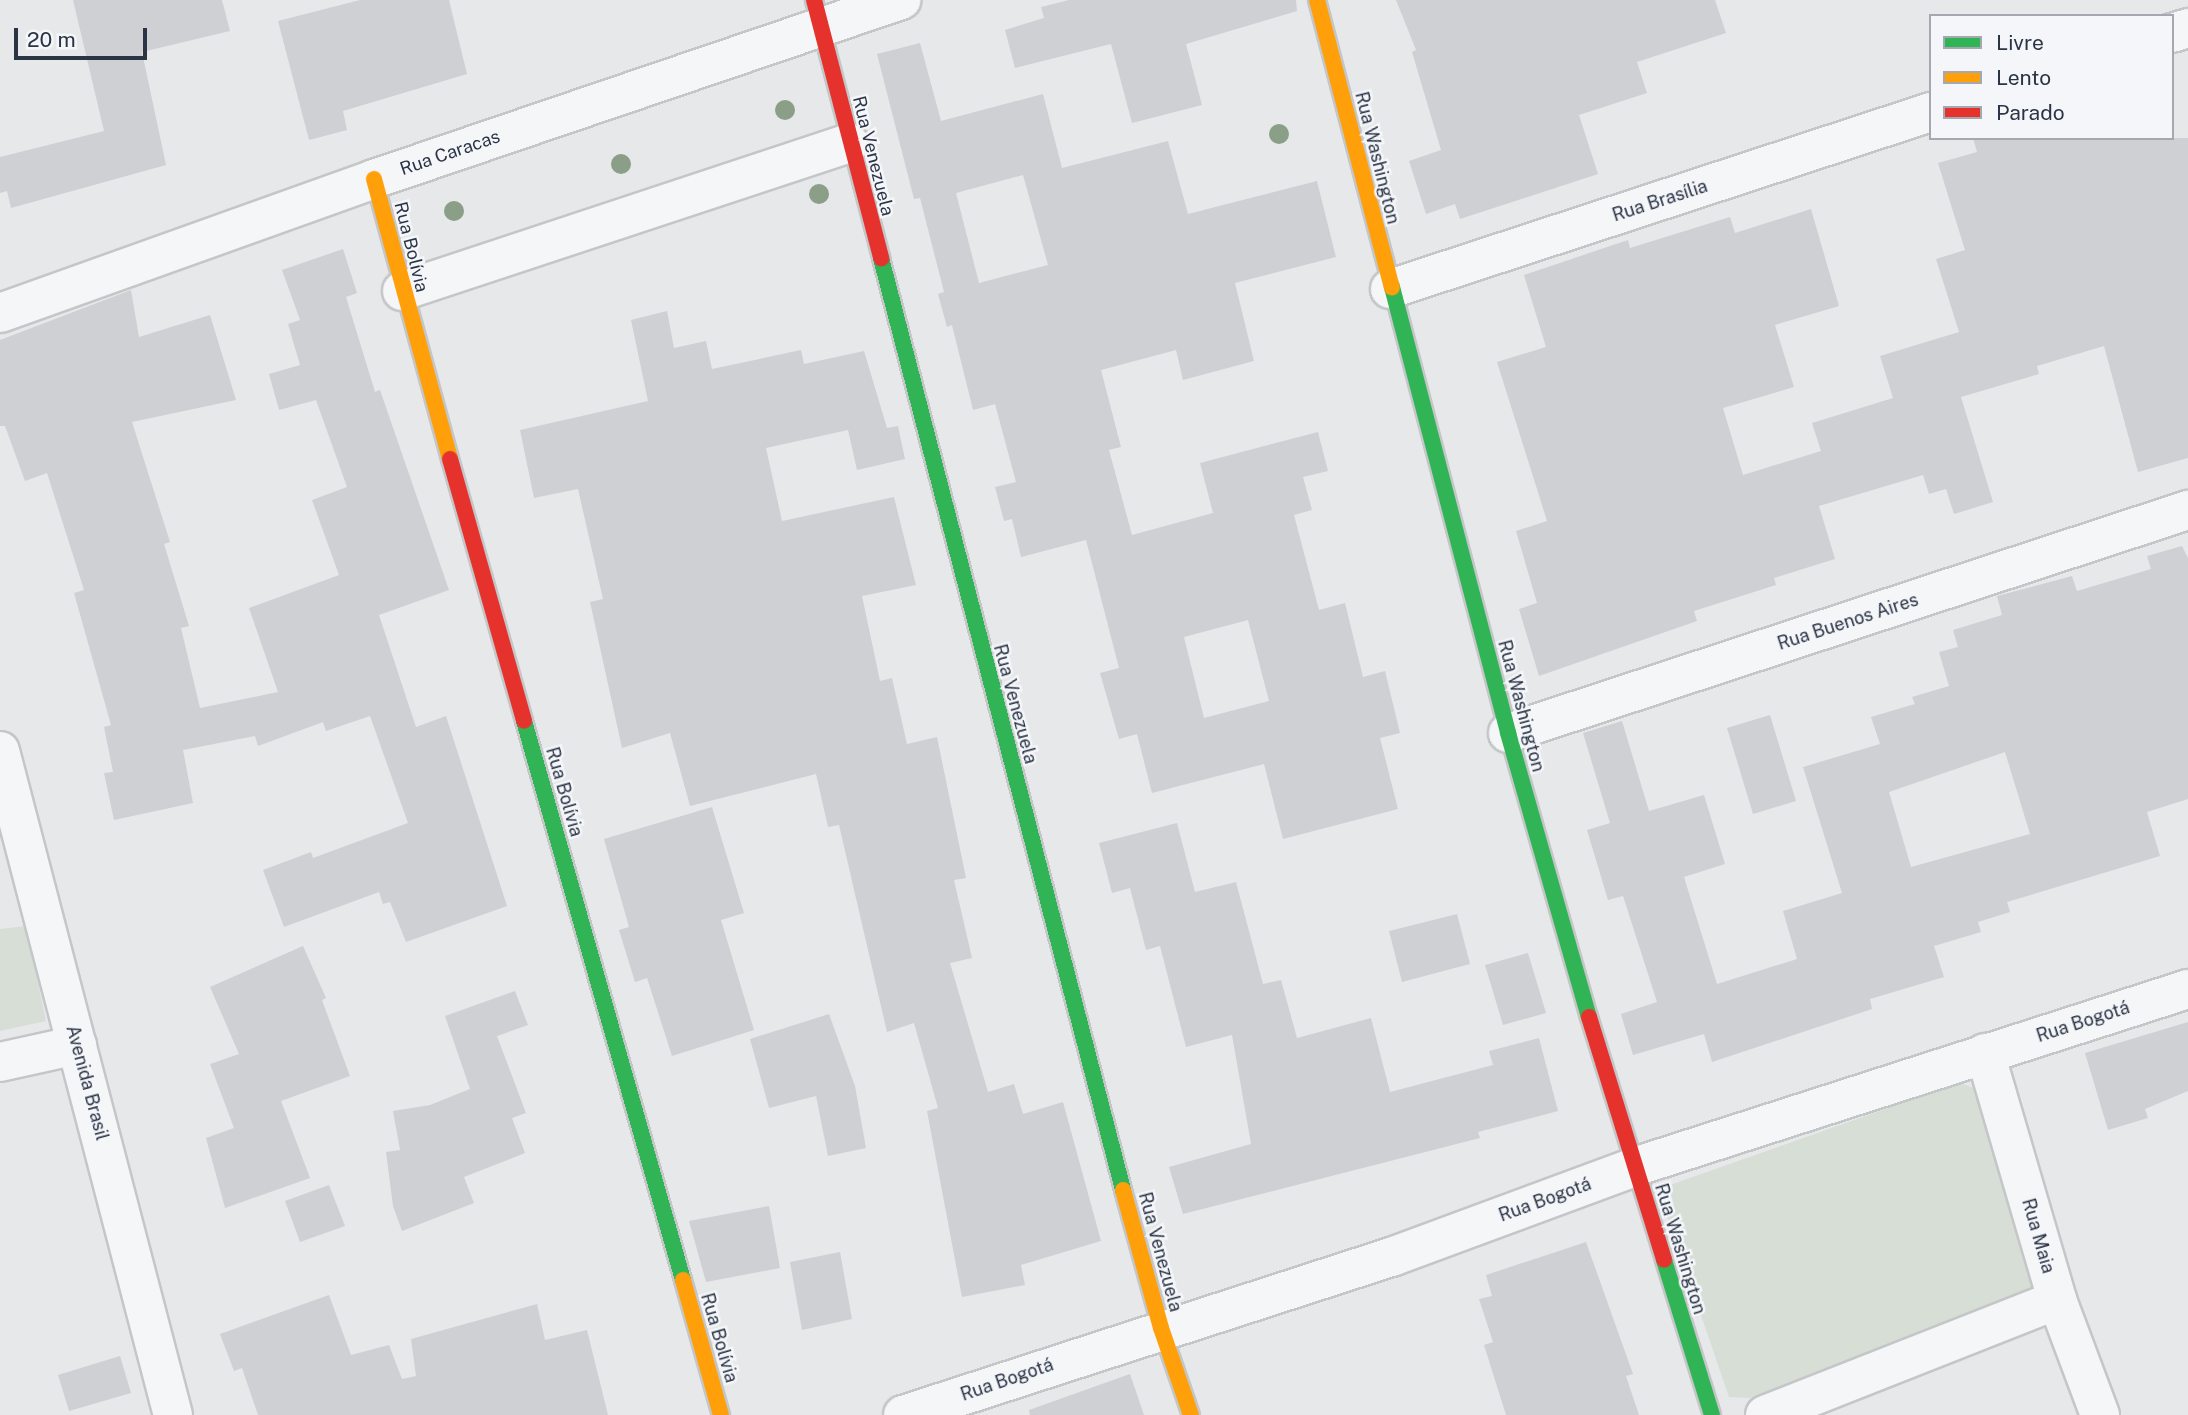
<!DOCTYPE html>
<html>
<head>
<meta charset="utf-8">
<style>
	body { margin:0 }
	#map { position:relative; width:2188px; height:1415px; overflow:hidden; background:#e6e8ea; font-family:"Public Sans",sans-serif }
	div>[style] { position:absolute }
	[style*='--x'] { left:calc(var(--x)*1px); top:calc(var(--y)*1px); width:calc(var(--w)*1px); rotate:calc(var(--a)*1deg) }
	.green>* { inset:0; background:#d6ded6 }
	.building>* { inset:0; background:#ced0d3 }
	.roads { filter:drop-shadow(2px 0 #c4c6c8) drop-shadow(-2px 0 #c4c6c8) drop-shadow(0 2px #c4c6c8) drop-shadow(0 -2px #c4c6c8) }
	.street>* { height:38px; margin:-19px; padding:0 19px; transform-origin:19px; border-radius:19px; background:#f5f6f7 }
	.fast>* { height:16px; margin:-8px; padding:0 8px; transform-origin:8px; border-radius:8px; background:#30b455 }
	.slow>* { height:16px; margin:-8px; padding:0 8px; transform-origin:8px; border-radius:8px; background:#ff9f0a }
	.jam>* { height:16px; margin:-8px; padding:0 8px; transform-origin:8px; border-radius:8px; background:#e5322d }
	.trees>* { width:20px; height:20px; margin:-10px; border-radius:50%; background:#8a9e88 }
	span { translate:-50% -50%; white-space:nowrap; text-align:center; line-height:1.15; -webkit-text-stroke:5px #f4f6f9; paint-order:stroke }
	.street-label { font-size:18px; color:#2b3445 }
	.legend { position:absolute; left:1929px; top:14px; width:245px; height:126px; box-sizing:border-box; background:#f4f6f9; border:2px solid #a4a8b1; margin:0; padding:9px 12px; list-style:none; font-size:21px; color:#2b3445 }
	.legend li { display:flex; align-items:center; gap:14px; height:35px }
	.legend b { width:35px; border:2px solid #a4a8b1 }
	.scale { position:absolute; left:14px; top:28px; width:133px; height:32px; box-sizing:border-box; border:4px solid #2b3445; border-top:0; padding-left:9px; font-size:21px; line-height:24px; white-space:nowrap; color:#2b3445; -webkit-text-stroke:5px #f4f6f9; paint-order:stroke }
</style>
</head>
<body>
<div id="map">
	<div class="green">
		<div style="clip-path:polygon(26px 926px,46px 1021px,0 1031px,0 929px)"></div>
		<div style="clip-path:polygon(1959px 1083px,1978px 1089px,2036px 1281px,2030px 1297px,1750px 1398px,1729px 1397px,1663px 1204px,1670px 1185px)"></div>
	</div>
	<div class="building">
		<div style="clip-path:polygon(73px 0,222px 0,230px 31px,142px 52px,166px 165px,11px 208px,7px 191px,0 193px,0 157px,104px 131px)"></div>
		<div style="clip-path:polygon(360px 0,449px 0,467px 74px,343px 111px,347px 130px,309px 140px,278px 21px)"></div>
		<div style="clip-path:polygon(1069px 0,1296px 0,1297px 11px,1186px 44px,1202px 105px,1132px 123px,1111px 44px,1015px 68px,1005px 30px,1044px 18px,1041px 7px)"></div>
		<div style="clip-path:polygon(1396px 0,1715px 0,1726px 33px,1637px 62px,1647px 93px,1579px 115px,1598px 174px,1460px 219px,1455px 204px,1426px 214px,1409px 161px,1441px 150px,1412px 52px,1416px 50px)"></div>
		<div style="clip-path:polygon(evenodd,920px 43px,941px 121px,1043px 94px,1062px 168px,1168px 141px,1188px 214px,1317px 181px,1336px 257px,1235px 283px,1254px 361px,1183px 380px,1176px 350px,1101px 370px,1121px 447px,1109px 450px,1132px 535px,1213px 513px,1200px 463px,1318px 432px,1328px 471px,1303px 477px,1312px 510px,1294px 515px,1319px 610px,1345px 603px,1363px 677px,1385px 671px,1400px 733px,1380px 738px,1398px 809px,1283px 839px,1264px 764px,1152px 793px,1137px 734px,1119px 739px,1100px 673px,1119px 668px,1086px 540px,1021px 557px,1012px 519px,1004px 521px,995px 487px,1016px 482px,995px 404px,973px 410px,952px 325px,947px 327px,938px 294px,944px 292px,920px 198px,914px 199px,877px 54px,920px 43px,1023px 175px,1048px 265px,979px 283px,956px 193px,1023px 175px,920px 43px,1248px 620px,1269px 701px,1204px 718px,1184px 637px,1248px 620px)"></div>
		<div style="clip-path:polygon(1973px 138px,2188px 138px,2188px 458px,2138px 472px,2104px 346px,2037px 366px,2039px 374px,1961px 397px,1993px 502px,1954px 514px,1946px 489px,1929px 494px,1923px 475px,1819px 506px,1835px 559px,1774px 578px,1776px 585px,1694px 611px,1697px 621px,1539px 676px,1519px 609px,1537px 603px,1516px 531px,1547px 521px,1497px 362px,1546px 347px,1524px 275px,1628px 240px,1630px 248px,1730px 217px,1735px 233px,1811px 209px,1839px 306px,1775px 325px,1794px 387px,1723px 408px,1743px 475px,1821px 451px,1812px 423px,1893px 398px,1880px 356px,1959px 332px,1936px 259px,1965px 250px,1938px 163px,1977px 152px)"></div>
		<div style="clip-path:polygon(343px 249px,357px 293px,346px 297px,375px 392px,380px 390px,449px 590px,379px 615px,416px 727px,446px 716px,507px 906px,406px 942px,390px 902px,383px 904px,379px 892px,284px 927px,263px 870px,311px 852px,313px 858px,408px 823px,370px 716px,326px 731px,323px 722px,258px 746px,255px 736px,183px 750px,193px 803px,114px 820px,104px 773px,113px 772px,104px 727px,111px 725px,74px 593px,84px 590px,47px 473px,25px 481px,5px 426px,0 426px,0 340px,131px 290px,139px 337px,210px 315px,236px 400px,132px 422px,170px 542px,164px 544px,189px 626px,181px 628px,200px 708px,278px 692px,249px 608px,339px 575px,312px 500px,347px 487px,316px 400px,279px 410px,269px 374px,300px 365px,288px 324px,300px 320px,282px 270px)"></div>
		<div style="clip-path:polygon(667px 311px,674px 348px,706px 341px,712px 369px,801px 350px,804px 364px,864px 351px,887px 428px,898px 426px,905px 459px,857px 470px,848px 430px,766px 448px,782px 521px,894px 497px,916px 585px,862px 596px,880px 681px,892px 678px,907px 744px,937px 737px,966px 878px,954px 880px,972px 958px,950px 963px,988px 1092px,1014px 1084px,1023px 1114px,1063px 1102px,1101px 1241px,1021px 1265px,1025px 1285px,962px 1297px,927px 1111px,938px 1108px,914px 1023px,887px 1032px,839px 825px,828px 827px,816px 774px,690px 806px,670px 733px,622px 748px,590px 602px,603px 599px,578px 489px,534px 498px,520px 430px,648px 401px,631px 320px)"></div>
		<div style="clip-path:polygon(evenodd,2182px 546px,2188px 558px,2188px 799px,2147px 812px,2160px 856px,2007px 902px,2010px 912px,1978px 922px,1981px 932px,1934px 946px,1944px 977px,1870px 999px,1872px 1009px,1712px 1062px,1704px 1034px,1633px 1055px,1621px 1014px,1657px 1002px,1623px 896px,1608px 900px,1587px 830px,1610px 823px,1583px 733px,1622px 721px,1649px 811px,1704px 795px,1725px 864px,1684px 877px,1717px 984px,1797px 959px,1783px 911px,1842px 893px,1803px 767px,1880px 744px,1871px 717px,1915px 704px,1912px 697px,1949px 686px,1939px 652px,1958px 647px,1953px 630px,2002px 615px,1997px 596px,2072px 576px,2077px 591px,2151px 569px,2147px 556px,2182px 546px,2005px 752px,2030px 834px,1911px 867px,1889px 792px,2005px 752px)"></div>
		<div style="clip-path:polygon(1770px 715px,1796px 801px,1753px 814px,1727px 728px)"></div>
		<div style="clip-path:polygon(712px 807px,744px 913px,721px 920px,754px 1030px,672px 1056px,647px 978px,635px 982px,619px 930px,629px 927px,604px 839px)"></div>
		<div style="clip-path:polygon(1177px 823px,1195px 892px,1236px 882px,1263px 984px,1281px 980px,1297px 1038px,1371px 1018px,1390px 1092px,1493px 1065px,1489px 1051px,1539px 1038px,1558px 1111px,1478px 1132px,1480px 1138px,1183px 1214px,1169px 1167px,1251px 1144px,1232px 1035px,1186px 1047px,1160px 946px,1146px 950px,1130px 888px,1112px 893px,1099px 843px)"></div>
		<div style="clip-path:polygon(1457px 914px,1470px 964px,1402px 982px,1389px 931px)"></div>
		<div style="clip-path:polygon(303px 946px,326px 998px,322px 1000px,350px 1076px,281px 1101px,310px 1178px,225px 1208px,206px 1138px,234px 1128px,210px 1064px,239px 1054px,210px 987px)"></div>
		<div style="clip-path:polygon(1528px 953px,1546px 1013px,1503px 1025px,1485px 965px)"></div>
		<div style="clip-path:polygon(515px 991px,528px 1025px,497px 1036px,526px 1113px,512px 1118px,525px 1153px,464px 1177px,474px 1203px,402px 1231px,393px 1206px,386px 1152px,400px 1150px,393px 1111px,430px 1105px,470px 1089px,445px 1016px)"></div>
		<div style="clip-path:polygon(829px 1014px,855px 1086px,866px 1148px,828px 1156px,816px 1096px,769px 1108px,750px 1039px)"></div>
		<div style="clip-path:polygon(2188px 1022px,2188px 1091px,2145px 1109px,2148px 1118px,2108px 1130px,2085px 1053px)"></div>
		<div style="clip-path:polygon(329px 1185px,345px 1226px,300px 1242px,285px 1201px)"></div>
		<div style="clip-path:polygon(769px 1206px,780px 1268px,706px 1282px,689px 1221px)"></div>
		<div style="clip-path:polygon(1586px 1242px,1633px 1374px,1626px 1376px,1639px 1415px,1506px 1415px,1484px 1345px,1493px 1342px,1479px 1299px,1492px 1296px,1486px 1275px)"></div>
		<div style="clip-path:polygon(840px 1252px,852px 1319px,802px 1330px,790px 1262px)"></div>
		<div style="clip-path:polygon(329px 1295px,351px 1355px,389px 1345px,402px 1379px,416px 1376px,411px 1339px,537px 1304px,545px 1340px,587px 1330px,608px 1415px,258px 1415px,242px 1368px,234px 1371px,220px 1334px)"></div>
		<div style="clip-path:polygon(120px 1356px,131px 1393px,69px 1411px,58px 1375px)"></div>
		<div style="clip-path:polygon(1130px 1374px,1144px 1415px,1030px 1415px,1029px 1410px)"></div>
	</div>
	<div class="roads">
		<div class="street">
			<div style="--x:2172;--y:33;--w:17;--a:-17"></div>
			<div style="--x:1390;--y:289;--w:569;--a:-18.12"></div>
			<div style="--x:402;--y:291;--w:471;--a:-18.3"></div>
			<div style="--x:0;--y:313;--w:397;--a:-19.7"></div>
			<div style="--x:374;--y:179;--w:557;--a:-18.76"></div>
			<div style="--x:1508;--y:733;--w:716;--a:-18.16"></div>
			<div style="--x:0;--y:751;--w:686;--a:75.4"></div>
			<div style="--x:1985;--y:1053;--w:257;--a:73.7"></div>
			<div style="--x:2057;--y:1300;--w:123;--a:69.5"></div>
			<div style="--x:0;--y:1062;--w:79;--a:-12.4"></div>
			<div style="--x:903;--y:1415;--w:516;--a:-17.94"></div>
			<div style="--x:1394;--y:1256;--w:256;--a:-20.3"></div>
			<div style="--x:1634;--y:1167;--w:582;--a:-17.81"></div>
			<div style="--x:1765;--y:1415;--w:314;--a:-21.5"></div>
		</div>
		<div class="fast">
			<div style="--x:881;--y:258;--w:963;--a:75.44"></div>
			<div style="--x:1392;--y:287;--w:461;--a:75.4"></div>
			<div style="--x:1508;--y:733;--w:295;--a:74.1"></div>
			<div style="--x:524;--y:721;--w:581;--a:74.12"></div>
			<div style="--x:1664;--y:1260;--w:162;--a:72.8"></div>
		</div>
		<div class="slow">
			<div style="--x:1317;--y:0;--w:297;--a:75.4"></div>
			<div style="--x:374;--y:179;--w:290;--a:74.8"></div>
			<div style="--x:1123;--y:1190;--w:143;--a:74.6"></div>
			<div style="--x:1161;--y:1328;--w:92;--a:71"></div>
			<div style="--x:683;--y:1280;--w:140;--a:74.3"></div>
		</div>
		<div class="jam">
			<div style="--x:814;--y:0;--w:267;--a:75.4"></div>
			<div style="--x:450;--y:459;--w:272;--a:74.2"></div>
			<div style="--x:1589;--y:1017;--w:254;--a:72.8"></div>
		</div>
	</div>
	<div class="trees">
		<div style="left:785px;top:110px"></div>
		<div style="left:1279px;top:134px"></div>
		<div style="left:621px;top:164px"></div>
		<div style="left:819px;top:194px"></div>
		<div style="left:454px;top:211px"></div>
	</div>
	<div class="street-label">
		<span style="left:450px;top:153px;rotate:-19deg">Rua Caracas</span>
		<span style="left:873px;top:156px;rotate:76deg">Rua Venezuela</span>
		<span style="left:1377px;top:158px;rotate:76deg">Rua Washington</span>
		<span style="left:1660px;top:201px;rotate:-18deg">Rua Brasília</span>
		<span style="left:411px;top:247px;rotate:76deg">Rua Bolívia</span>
		<span style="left:1848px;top:622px;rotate:-18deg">Rua Buenos Aires</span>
		<span style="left:1015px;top:704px;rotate:75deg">Rua Venezuela</span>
		<span style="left:1521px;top:706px;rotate:75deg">Rua Washington</span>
		<span style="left:564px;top:792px;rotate:74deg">Rua Bolívia</span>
		<span style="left:2083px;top:1022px;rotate:-18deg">Rua Bogotá</span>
		<span style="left:87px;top:1083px;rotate:75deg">Avenida Brasil</span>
		<span style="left:1545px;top:1200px;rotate:-20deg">Rua Bogotá</span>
		<span style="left:2038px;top:1236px;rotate:74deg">Rua Maia</span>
		<span style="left:1680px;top:1249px;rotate:73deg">Rua Washington</span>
		<span style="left:1160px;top:1252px;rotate:75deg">Rua Venezuela</span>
		<span style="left:719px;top:1338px;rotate:74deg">Rua Bolívia</span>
		<span style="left:1007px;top:1380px;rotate:-19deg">Rua Bogotá</span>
	</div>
	<ul class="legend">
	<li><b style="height:9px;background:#30b455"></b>Livre</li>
	<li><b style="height:9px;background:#ff9f0a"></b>Lento</li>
	<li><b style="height:9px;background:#e5322d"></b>Parado</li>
	</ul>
	<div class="scale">20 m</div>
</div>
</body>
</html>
